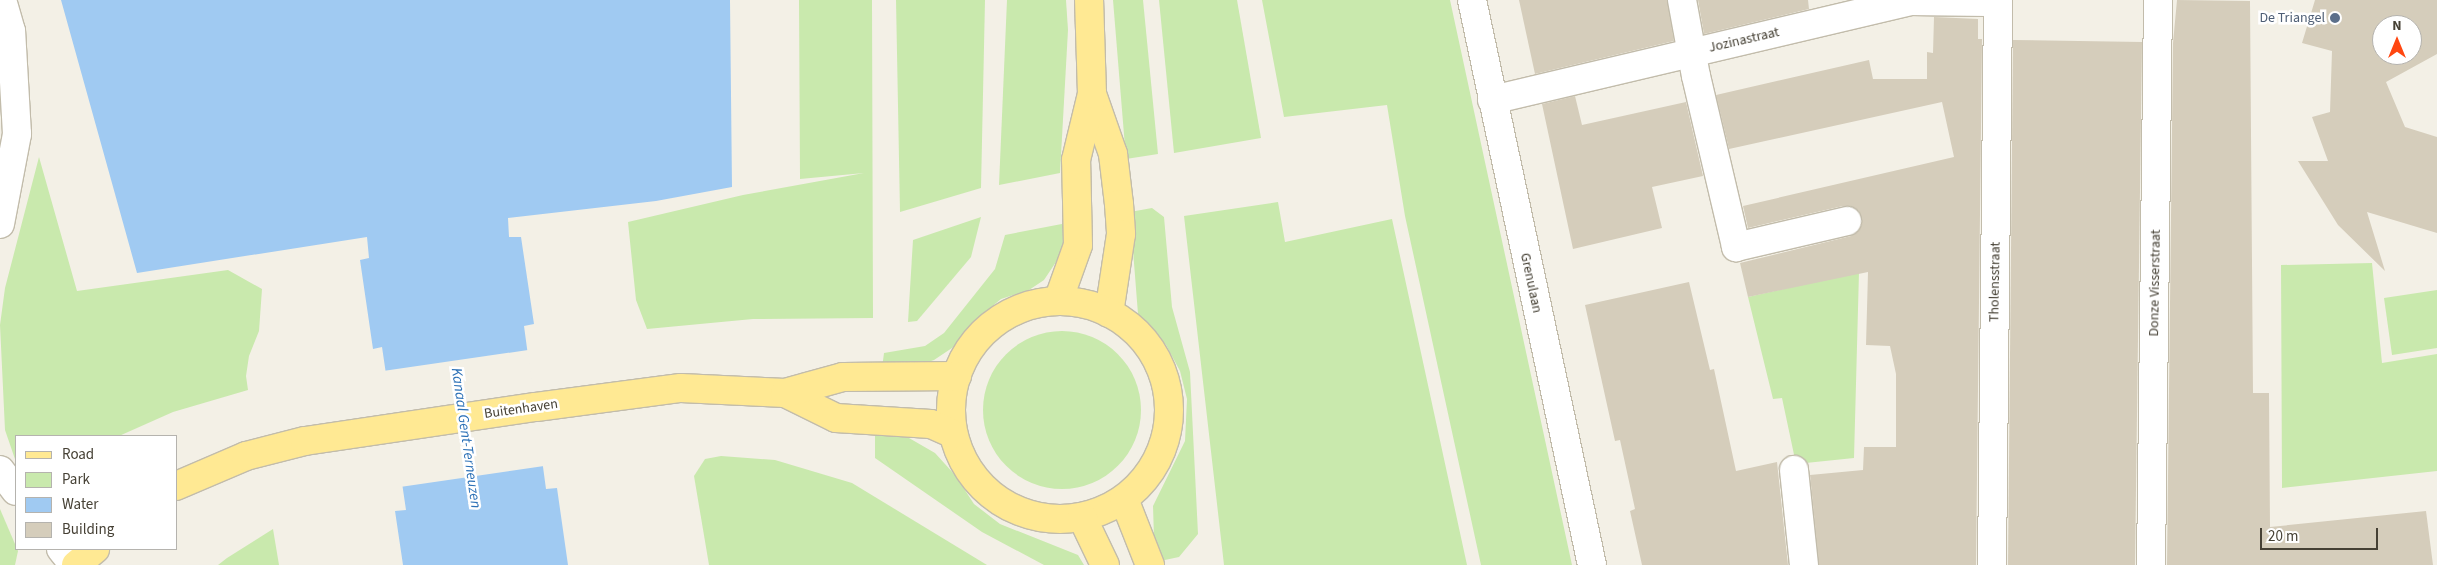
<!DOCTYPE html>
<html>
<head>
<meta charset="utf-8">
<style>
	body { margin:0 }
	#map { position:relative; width:2437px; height:565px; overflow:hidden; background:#f3f0e6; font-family:"Source Sans 3",sans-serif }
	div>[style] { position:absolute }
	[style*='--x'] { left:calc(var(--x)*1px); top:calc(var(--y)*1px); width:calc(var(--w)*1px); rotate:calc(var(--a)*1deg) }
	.green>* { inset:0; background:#c9e9ad }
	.round { border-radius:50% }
	.water>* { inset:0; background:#a0caf2 }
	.pier>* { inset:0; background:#f3f0e6 }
	.building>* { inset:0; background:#d5cdbb }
	.roads { filter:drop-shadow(1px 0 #c2bcab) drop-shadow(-1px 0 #c2bcab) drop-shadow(0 1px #c2bcab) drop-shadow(0 -1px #c2bcab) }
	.minor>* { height:28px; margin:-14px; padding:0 14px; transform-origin:14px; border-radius:14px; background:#fff }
	.major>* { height:28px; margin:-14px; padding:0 14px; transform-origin:14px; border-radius:14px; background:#ffe993 }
	.major>.ring { margin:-14px; padding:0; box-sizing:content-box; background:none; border:28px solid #ffe993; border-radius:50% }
	.dots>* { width:14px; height:14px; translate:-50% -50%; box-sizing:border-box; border:2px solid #fff; border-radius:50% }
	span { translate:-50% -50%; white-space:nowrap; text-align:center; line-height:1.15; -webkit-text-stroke:5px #fff; paint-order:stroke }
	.service-label { font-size:14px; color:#4e5e75 }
	.right { translate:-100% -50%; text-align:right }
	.street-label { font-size:14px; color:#464135 }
	.water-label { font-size:15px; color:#2b70b6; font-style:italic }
	.legend { position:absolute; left:15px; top:435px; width:162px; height:115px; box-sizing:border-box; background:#fff; border:1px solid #b5b3ae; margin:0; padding:6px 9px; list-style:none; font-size:15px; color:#464135 }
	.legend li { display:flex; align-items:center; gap:10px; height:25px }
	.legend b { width:25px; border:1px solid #b5b3ae }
	.north { position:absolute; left:2372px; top:15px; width:50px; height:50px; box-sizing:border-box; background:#fff; border:1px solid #b5b3ae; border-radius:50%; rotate:0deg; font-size:14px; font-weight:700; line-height:20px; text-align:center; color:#464135 }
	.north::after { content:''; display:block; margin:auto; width:18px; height:22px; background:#ff4711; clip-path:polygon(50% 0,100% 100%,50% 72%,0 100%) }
	.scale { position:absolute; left:2260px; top:528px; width:118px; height:22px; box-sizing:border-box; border:2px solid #464135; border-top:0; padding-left:6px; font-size:15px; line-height:18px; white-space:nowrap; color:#464135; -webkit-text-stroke:4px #fff; paint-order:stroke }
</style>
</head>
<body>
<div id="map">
	<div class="green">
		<div style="clip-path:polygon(799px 0,872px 0,873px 318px,753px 319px,647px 329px,636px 300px,628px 222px,743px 195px,864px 173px,800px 179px)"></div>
		<div style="clip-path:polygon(896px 0,985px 0,981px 188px,900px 212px)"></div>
		<div style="clip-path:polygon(1007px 0,1066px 0,1068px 30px,1060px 173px,999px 185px)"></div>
		<div style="clip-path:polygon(1113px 0,1143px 0,1158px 154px,1126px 159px)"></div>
		<div style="clip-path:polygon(1159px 0,1237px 0,1261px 138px,1174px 153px)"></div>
		<div style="clip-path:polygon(1262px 0,1450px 0,1572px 565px,1481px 565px,1405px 216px,1387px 105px,1284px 117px)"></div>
		<div style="clip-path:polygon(39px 157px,77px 291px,228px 270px,262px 289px,259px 331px,249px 356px,246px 376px,248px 390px,173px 412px,119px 436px,16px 436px,16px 462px,5px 430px,0 325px,5px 288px)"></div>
		<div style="clip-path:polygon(1278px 202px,1285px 242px,1392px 219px,1467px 565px,1224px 565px,1184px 216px)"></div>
		<div style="clip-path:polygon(1152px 208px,1164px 217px,1172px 307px,1190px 372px,1198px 534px,1179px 557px,1160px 561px,1154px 538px,1153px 506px,1185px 441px,1187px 399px,1180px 371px,1166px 345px,1138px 314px,1130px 212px)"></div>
		<div style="clip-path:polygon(981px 217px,971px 257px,917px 321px,908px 322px,913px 240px)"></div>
		<div style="clip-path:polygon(1067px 223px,1064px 250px,1044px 280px,1029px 290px,1001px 299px,972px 323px,955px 346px,934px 360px,911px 368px,882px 368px,884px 353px,925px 346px,944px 333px,995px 269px,1005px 235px)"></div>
		<div style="clip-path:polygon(2372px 263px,2382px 363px,2437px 354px,2437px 471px,2282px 488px,2281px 265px)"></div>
		<div style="clip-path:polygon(1859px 272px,1854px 458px,1796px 464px,1782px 398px,1773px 399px,1748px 297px)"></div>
		<div style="clip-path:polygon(2437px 290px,2437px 348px,2392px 355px,2384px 298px)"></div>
		<div class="round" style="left:983px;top:331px;width:158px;height:158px"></div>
		<div style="clip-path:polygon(875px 433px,909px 438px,935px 453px,955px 475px,974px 504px,1000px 524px,1078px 555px,1084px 565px,1044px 565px,982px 532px,875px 458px)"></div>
		<div style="clip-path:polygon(721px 456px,775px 460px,852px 483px,987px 565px,709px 565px,694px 476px,705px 459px)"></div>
		<div style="clip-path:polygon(0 509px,18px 551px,15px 565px,0 565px)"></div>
		<div style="clip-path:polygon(273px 529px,279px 565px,218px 565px,227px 558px)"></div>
	</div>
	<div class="water">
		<div style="clip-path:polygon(61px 0,730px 0,732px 187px,656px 201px,508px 218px,509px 237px,521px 237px,534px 324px,524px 326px,546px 489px,557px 488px,568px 565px,403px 565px,395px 511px,406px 510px,382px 347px,373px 349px,360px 260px,369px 258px,367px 237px,137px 273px)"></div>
	</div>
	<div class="pier">
		<div style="clip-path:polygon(528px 350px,544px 466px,400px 487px,383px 371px)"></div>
	</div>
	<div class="building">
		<div style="clip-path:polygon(1519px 0,1667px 0,1674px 41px,1535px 74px)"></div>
		<div style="clip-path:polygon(1698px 0,1808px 0,1809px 9px,1704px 34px)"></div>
		<div style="clip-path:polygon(2177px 0,2250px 1px,2253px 393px,2269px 393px,2270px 527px,2426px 511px,2433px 565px,2167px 565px,2173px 43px)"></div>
		<div style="clip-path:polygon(evenodd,2315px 0,2437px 0,2437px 54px,2386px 82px,2405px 127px,2437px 137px,2437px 233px,2367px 212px,2385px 271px,2338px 225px,2298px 161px,2328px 161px,2312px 117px,2330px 112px,2332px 51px,2302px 43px,2315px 0,2382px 25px,2412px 25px,2412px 55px,2382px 55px,2382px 25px)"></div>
		<div style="clip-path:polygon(1934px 17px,1978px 19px,1978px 39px,1982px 39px,1976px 565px,1819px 565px,1810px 475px,1863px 470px,1864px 447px,1896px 447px,1896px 374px,1890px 346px,1866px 345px,1868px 272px,1748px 297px,1740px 263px,1851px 236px,1862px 225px,1859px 211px,1843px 206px,1748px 228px,1743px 206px,1954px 157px,1942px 102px,1729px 149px,1716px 95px,1869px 60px,1873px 79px,1927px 79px,1927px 52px,1933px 53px)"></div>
		<div style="clip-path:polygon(2013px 40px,2142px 42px,2135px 565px,2008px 565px)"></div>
		<div style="clip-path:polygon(1575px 96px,1582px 125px,1686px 102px,1703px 176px,1652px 187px,1662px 228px,1573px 249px,1542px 104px)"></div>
		<div style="clip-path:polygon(1689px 282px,1710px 370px,1714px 369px,1736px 471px,1777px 462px,1788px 565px,1642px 565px,1630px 511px,1635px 509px,1620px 440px,1615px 441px,1585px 305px)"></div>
	</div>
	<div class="roads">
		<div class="minor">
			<div style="--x:1472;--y:0;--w:578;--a:78.01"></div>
			<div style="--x:1682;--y:0;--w:77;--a:79.6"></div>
			<div style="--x:1696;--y:76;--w:176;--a:76.8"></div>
			<div style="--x:1736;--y:247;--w:114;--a:-13.2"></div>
			<div style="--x:1492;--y:100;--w:430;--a:-13.3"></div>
			<div style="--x:1910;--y:1;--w:88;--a:0.7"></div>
			<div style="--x:0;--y:224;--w:92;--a:-79.3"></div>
			<div style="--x:17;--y:134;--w:103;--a:-93.3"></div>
			<div style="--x:11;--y:31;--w:32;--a:-106"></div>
			<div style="--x:0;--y:470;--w:26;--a:53"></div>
			<div style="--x:1794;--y:470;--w:96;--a:84"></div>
			<div style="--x:61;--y:549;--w:21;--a:51"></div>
			<div style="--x:1992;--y:565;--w:565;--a:-89.39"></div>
			<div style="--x:2151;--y:565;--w:565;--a:-89.29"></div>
		</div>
		<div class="major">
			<div style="--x:1092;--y:94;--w:64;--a:70.7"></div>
			<div style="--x:1113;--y:154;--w:50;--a:83.2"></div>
			<div style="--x:1119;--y:204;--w:30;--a:86"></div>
			<div style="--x:1121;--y:234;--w:80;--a:98.6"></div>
			<div style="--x:1058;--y:301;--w:59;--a:-70.3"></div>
			<div style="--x:1078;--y:245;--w:85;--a:-91.3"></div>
			<div style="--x:1076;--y:160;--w:68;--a:-76.4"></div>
			<div style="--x:1092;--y:94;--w:94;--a:-91.8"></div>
			<div class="ring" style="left:951px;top:301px;width:190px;height:190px"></div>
			<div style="--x:785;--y:393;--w:57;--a:26.1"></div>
			<div style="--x:836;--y:418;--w:95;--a:3.6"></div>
			<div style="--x:931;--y:424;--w:24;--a:24"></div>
			<div style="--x:176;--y:486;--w:76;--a:-23.2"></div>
			<div style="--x:246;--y:456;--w:61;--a:-14.3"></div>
			<div style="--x:305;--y:441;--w:233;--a:-8.4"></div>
			<div style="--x:536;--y:407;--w:146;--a:-7.5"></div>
			<div style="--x:681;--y:388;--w:104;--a:2.8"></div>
			<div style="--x:785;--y:393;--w:60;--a:-15.4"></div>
			<div style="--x:843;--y:377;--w:114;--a:-0.5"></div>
			<div style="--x:1124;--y:499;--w:71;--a:68.5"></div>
			<div style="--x:1082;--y:517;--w:53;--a:64.4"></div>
			<div style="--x:76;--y:565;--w:25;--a:-40"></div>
		</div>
	</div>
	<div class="dots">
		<div style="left:2335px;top:18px;background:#5c6f8a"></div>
	</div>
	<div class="service-label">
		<span class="right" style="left:2325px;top:18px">De Triangel</span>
	</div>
	<div class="street-label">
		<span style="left:1744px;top:40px;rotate:-13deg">Jozinastraat</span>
		<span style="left:1995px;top:282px;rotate:-89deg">Tholensstraat</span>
		<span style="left:1531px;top:283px;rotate:78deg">Grenulaan</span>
		<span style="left:2155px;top:283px;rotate:-89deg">Donze Visserstraat</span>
		<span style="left:521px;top:409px;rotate:-8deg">Buitenhaven</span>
	</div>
	<div class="water-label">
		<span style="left:466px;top:438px;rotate:82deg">Kanaal Gent-Terneuzen</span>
	</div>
	<ul class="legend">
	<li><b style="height:6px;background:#ffe993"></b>Road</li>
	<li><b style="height:14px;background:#c9e9ad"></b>Park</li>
	<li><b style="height:14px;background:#a0caf2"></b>Water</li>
	<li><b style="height:14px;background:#d5cdbb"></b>Building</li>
	</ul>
	<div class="north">N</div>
	<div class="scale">20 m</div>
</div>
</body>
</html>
